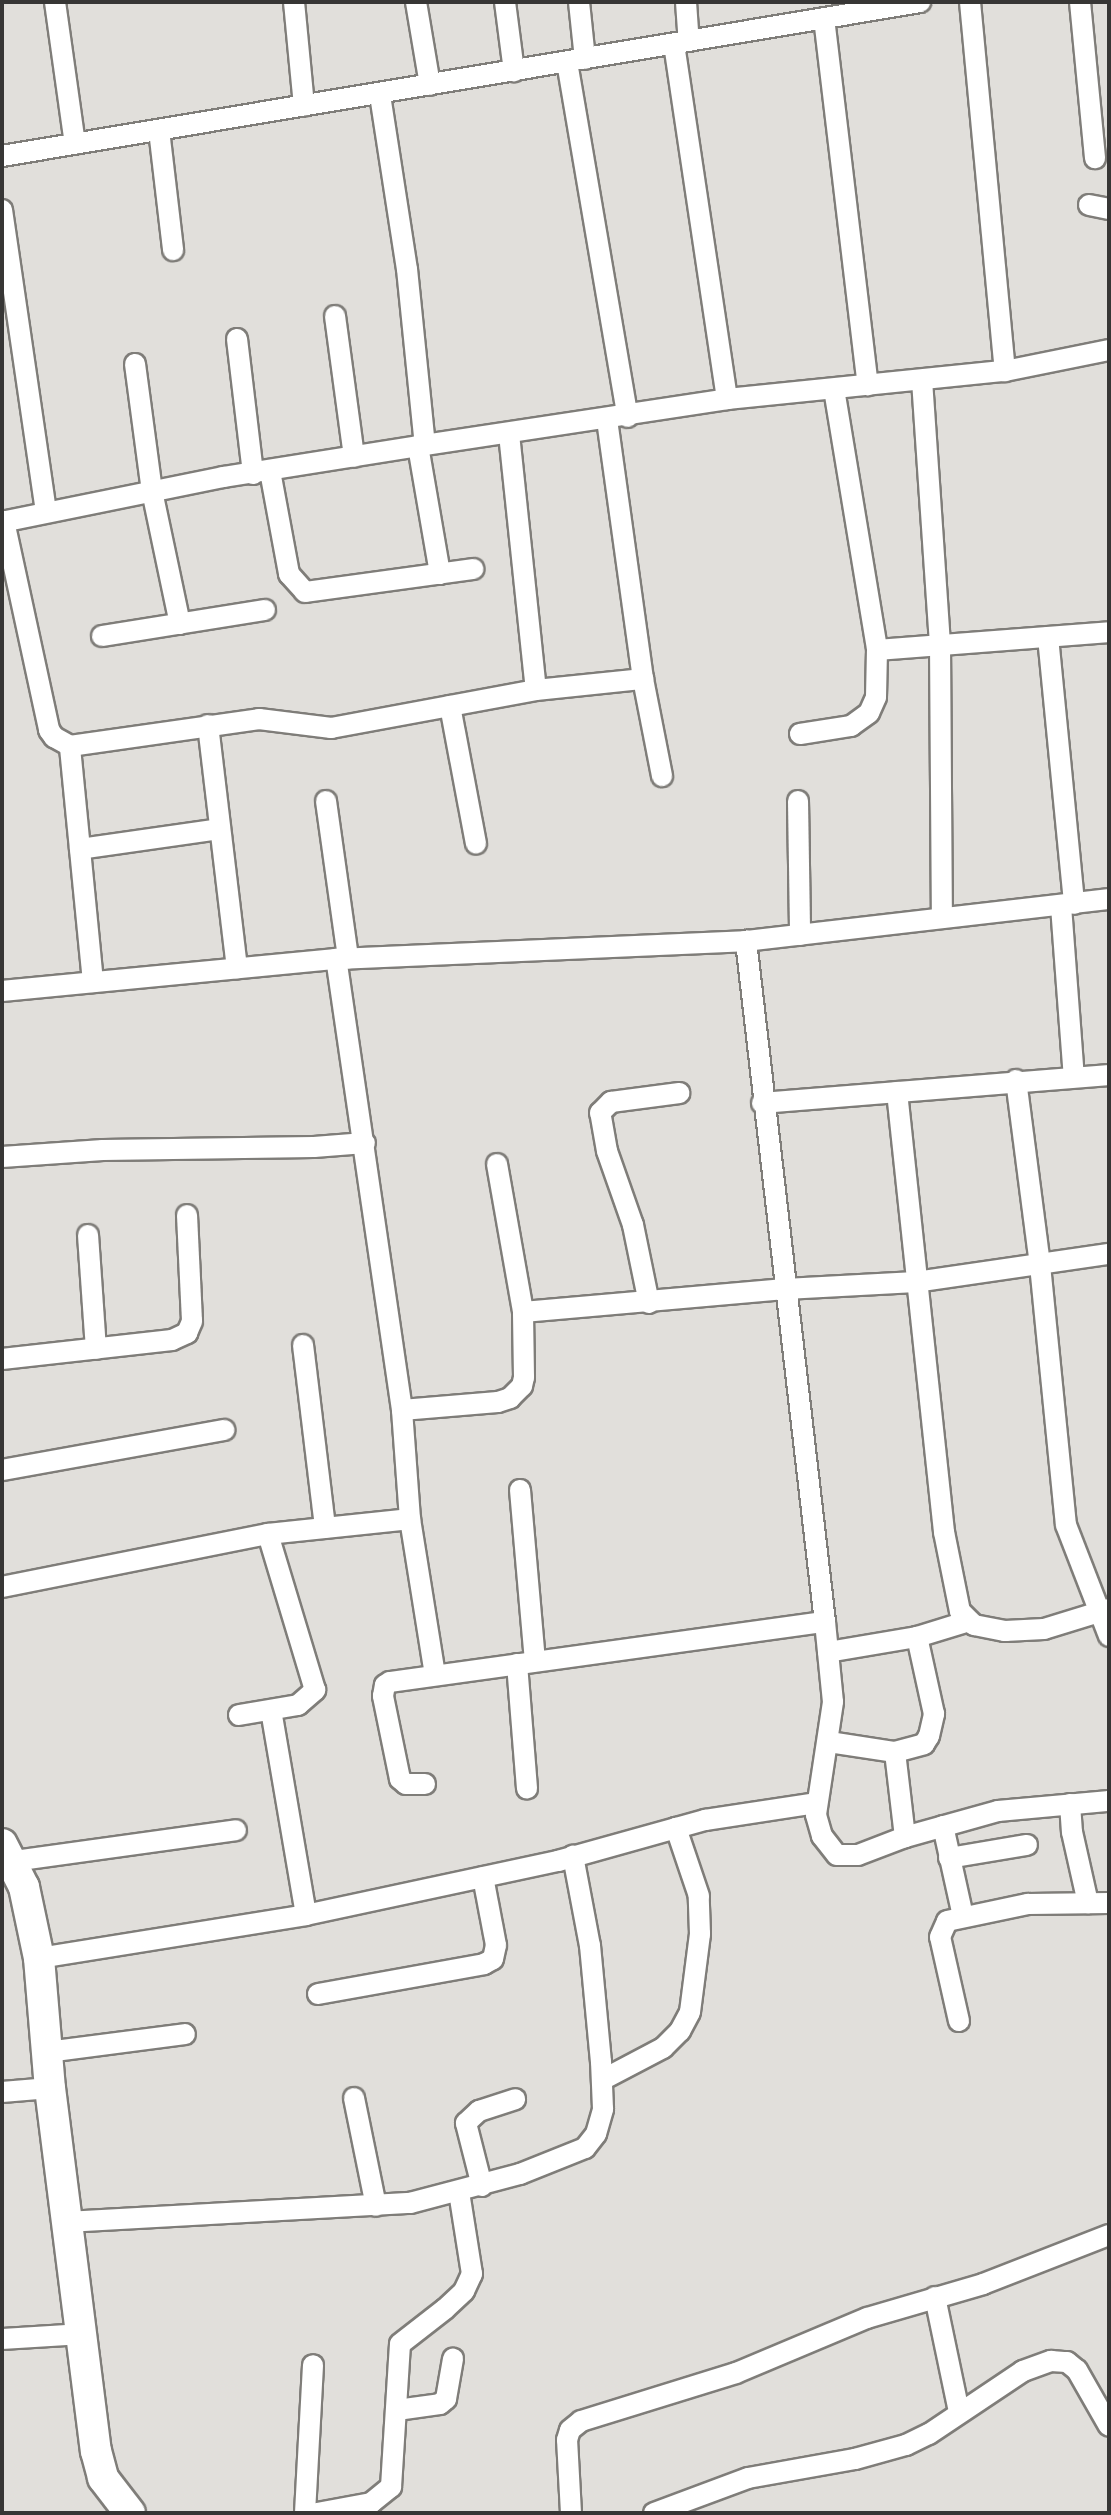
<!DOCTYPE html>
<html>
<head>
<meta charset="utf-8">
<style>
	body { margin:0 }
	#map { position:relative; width:1111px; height:2515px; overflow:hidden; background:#e1dfdb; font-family:"Exo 2",sans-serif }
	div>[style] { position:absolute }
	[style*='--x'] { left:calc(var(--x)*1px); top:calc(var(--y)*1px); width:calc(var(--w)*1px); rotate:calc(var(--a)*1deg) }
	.roads { filter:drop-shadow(2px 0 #7f7d79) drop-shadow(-2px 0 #7f7d79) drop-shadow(0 2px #7f7d79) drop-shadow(0 -2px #7f7d79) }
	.street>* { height:20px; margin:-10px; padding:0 10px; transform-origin:10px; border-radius:10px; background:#fff }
	.secondary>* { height:30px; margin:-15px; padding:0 15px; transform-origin:15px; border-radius:15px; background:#fff }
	span { translate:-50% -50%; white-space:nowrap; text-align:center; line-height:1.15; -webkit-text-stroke:6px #efece8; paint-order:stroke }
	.frame { position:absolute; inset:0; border:4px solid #373635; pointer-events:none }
</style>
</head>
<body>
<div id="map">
	<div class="roads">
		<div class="street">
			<div style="--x:55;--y:2;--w:143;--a:82"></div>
			<div style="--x:294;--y:2;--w:104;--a:84.5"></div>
			<div style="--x:416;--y:2;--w:84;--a:80.4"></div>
			<div style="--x:505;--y:2;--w:70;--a:82.6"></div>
			<div style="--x:579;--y:2;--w:57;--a:84"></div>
			<div style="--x:686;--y:2;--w:39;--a:86"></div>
			<div style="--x:970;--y:2;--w:371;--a:84.6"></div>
			<div style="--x:1080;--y:2;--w:157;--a:84.5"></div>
			<div style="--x:824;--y:18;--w:370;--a:83.2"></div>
			<div style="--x:674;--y:44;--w:359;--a:81.5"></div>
			<div style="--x:567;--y:62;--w:360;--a:80.3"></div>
			<div style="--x:380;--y:95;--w:176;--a:81.2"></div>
			<div style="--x:407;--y:269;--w:177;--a:84.2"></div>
			<div style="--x:159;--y:130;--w:121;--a:83.3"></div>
			<div style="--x:2;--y:156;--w:931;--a:-9.52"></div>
			<div style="--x:1089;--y:205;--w:20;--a:11"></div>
			<div style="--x:2;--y:210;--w:304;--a:81.7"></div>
			<div style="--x:335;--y:316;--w:142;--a:82.3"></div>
			<div style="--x:237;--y:339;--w:136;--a:83.2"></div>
			<div style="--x:135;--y:364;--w:128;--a:82.4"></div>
			<div style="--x:152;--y:491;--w:136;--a:78.1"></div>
			<div style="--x:922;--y:380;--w:265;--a:86.1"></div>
			<div style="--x:940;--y:644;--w:274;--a:89.6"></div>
			<div style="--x:834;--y:389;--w:265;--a:80.6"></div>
			<div style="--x:877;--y:650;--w:233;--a:-4.4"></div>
			<div style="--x:509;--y:434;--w:257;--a:84"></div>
			<div style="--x:418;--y:446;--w:130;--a:80.2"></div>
			<div style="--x:270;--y:471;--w:105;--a:79.5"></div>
			<div style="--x:289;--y:574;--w:24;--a:48"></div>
			<div style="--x:305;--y:592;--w:170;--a:-7.8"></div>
			<div style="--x:4;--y:521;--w:214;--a:77.8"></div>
			<div style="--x:49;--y:730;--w:9;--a:54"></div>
			<div style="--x:54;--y:737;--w:18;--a:29"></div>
			<div style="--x:2;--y:522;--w:226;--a:-11.5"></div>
			<div style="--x:223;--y:477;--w:197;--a:-9"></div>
			<div style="--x:418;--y:446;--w:313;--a:-8.6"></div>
			<div style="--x:727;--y:399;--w:279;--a:-5.8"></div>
			<div style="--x:1005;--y:371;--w:106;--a:-11.4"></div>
			<div style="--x:102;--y:636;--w:165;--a:-9.1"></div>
			<div style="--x:1048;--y:637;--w:268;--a:84.4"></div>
			<div style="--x:643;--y:679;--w:99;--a:78.9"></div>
			<div style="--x:450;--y:706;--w:140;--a:79.3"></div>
			<div style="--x:208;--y:725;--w:245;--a:83.2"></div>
			<div style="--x:800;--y:734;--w:52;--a:-8.9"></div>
			<div style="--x:851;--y:726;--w:22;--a:-36"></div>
			<div style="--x:869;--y:713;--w:17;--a:-66"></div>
			<div style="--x:876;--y:697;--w:47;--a:-88.8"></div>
			<div style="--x:326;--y:801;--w:159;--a:82"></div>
			<div style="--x:798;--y:801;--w:134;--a:89.1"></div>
			<div style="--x:80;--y:849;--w:141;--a:-8.1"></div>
			<div style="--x:1061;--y:906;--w:171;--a:85.7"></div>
			<div style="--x:93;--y:982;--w:237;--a:-95.6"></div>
			<div style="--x:70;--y:746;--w:191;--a:-8.1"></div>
			<div style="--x:259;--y:719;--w:73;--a:7.1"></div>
			<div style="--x:331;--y:728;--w:208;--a:-10.5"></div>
			<div style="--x:536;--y:690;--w:108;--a:-5.9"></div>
			<div style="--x:643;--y:679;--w:262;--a:-97.9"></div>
			<div style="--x:2;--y:991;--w:336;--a:-5.5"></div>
			<div style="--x:1016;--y:1080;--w:187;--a:82.6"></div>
			<div style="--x:1040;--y:1265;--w:261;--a:84.3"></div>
			<div style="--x:1066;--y:1525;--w:119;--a:68.8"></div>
			<div style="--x:897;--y:1092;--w:443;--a:83.9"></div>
			<div style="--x:944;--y:1532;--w:81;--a:78.6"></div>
			<div style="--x:960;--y:1611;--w:20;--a:45"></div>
			<div style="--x:974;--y:1625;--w:32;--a:11"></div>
			<div style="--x:1005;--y:1631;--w:39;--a:-3"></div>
			<div style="--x:1044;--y:1629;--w:68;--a:-17.1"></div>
			<div style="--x:762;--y:1103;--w:348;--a:-4.6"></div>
			<div style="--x:2;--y:1157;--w:101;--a:-4"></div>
			<div style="--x:103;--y:1150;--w:211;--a:-0.8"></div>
			<div style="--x:314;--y:1147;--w:51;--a:-4.5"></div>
			<div style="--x:497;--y:1164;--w:150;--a:80"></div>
			<div style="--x:88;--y:1235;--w:114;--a:86"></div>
			<div style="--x:649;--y:1303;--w:80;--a:-101.6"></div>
			<div style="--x:633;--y:1225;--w:78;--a:-109.4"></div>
			<div style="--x:607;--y:1151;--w:39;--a:-100"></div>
			<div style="--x:600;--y:1113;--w:16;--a:-45"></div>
			<div style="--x:611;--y:1102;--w:69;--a:-7.5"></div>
			<div style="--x:303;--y:1345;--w:184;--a:83.1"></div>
			<div style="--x:2;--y:1359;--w:171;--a:-6.4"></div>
			<div style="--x:172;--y:1340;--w:17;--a:-25"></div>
			<div style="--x:187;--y:1333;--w:13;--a:-67"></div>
			<div style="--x:192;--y:1321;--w:106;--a:-92.7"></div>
			<div style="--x:402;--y:1410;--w:96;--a:-4.8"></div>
			<div style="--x:498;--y:1402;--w:13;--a:-18"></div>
			<div style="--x:510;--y:1398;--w:17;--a:-45"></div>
			<div style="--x:522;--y:1386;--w:9;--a:-77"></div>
			<div style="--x:524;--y:1377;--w:65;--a:-90.9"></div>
			<div style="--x:523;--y:1312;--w:263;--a:-5"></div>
			<div style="--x:785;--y:1289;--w:131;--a:-3.1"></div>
			<div style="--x:916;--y:1282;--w:195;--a:-8.3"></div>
			<div style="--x:2;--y:1470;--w:226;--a:-10.2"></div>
			<div style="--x:520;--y:1490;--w:172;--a:85"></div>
			<div style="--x:2;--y:1587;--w:271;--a:-11.3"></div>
			<div style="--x:268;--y:1534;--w:143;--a:-6"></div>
			<div style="--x:825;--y:1622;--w:80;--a:84.3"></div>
			<div style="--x:833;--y:1702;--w:114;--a:98.6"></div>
			<div style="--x:816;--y:1815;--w:22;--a:74"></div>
			<div style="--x:822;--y:1836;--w:24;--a:52"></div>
			<div style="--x:837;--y:1855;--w:21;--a:0"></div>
			<div style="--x:858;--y:1855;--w:50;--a:-21"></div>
			<div style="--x:905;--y:1837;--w:97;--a:-15.6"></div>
			<div style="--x:998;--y:1811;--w:109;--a:-5.2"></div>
			<div style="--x:828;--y:1652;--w:90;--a:-9.6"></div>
			<div style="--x:917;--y:1637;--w:54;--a:-17.1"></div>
			<div style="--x:517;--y:1664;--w:125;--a:85.4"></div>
			<div style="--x:435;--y:1675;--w:158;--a:-99.1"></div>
			<div style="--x:410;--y:1519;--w:109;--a:-94.2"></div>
			<div style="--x:402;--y:1410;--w:456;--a:-98.3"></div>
			<div style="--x:336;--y:959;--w:410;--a:-2.5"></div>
			<div style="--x:746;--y:941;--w:365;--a:-6.6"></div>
			<div style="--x:271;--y:1710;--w:208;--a:80.3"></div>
			<div style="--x:239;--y:1715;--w:60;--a:-9.6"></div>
			<div style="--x:298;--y:1705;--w:23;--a:-41"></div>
			<div style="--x:315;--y:1690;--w:163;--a:-106.8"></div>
			<div style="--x:829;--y:1742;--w:67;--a:8.6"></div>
			<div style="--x:895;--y:1752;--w:30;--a:-15"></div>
			<div style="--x:924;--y:1744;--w:9;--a:-58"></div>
			<div style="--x:929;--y:1736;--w:23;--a:-77"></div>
			<div style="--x:934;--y:1714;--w:79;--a:-102.4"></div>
			<div style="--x:895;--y:1752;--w:86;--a:83.3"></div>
			<div style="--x:425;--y:1784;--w:19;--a:180"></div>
			<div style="--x:406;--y:1784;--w:8;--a:-140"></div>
			<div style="--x:400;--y:1779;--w:85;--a:-101.6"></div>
			<div style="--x:383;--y:1696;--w:11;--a:-80"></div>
			<div style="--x:385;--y:1685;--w:6;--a:-31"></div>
			<div style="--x:390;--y:1682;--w:439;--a:-7.9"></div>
			<div style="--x:825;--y:1622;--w:686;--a:-96.62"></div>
			<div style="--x:1070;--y:1804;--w:28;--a:86"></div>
			<div style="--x:1072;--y:1832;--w:73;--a:77.3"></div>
			<div style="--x:943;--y:1826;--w:92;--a:77.5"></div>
			<div style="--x:949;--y:1858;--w:79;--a:-9.5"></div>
			<div style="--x:14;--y:1861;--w:224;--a:-7.9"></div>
			<div style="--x:39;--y:1958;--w:270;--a:-9.1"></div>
			<div style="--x:306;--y:1915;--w:258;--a:-12.1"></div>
			<div style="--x:558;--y:1861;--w:153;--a:-15.6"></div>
			<div style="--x:705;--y:1820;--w:112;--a:-8.7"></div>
			<div style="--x:318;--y:1994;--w:169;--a:-10.2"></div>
			<div style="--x:484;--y:1964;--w:10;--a:-29"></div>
			<div style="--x:493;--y:1959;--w:14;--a:-78"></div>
			<div style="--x:496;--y:1945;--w:69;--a:-100.8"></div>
			<div style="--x:959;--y:2021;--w:86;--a:-102.7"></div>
			<div style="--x:940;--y:1937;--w:17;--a:-66"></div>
			<div style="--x:947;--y:1921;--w:83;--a:-11.9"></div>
			<div style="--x:1028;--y:1904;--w:81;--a:-0.7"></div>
			<div style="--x:47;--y:2052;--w:139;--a:-7.4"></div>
			<div style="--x:602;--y:2080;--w:69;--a:-27.7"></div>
			<div style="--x:663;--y:2048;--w:24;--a:-45"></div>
			<div style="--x:680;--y:2031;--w:21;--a:-62"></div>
			<div style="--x:690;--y:2012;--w:79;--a:-82.7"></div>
			<div style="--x:700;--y:1934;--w:38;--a:-92"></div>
			<div style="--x:699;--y:1896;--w:72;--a:-108.7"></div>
			<div style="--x:2;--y:2092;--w:48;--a:-4.8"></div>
			<div style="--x:354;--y:2098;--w:110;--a:78.5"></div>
			<div style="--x:482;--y:2186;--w:65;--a:-104.3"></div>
			<div style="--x:466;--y:2123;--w:18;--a:-43"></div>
			<div style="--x:479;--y:2111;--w:38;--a:-18"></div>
			<div style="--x:67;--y:2222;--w:344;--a:-3.2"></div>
			<div style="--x:410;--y:2203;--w:114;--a:-14.8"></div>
			<div style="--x:520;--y:2174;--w:70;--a:-21.8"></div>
			<div style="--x:585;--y:2148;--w:18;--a:-52"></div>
			<div style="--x:596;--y:2134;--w:26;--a:-74"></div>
			<div style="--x:603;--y:2109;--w:47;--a:-92.4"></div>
			<div style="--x:601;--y:2062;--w:117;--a:-95.4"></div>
			<div style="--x:590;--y:1946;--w:92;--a:-100.7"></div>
			<div style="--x:935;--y:2297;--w:117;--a:78.2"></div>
			<div style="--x:2;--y:2339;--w:79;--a:-3.6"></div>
			<div style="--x:397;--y:2410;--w:43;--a:-7.9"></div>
			<div style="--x:440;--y:2404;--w:8;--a:-40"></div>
			<div style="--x:446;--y:2399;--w:41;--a:-80.1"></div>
			<div style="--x:305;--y:2513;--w:148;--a:-86.9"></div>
			<div style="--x:317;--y:2513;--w:55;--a:-10.5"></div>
			<div style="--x:371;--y:2503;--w:26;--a:-39"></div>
			<div style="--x:391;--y:2487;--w:143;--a:-86.4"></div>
			<div style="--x:400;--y:2344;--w:57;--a:-37.9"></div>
			<div style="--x:445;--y:2309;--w:26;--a:-43"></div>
			<div style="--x:464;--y:2291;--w:19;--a:-65"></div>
			<div style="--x:472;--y:2274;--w:83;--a:-99"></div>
			<div style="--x:571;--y:2513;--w:73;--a:-93.1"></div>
			<div style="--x:567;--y:2440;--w:10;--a:-73"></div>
			<div style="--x:570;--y:2430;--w:14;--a:-39"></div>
			<div style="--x:581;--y:2421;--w:162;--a:-17.2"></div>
			<div style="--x:736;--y:2373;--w:142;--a:-22.8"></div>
			<div style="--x:867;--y:2318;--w:121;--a:-16.3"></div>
			<div style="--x:983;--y:2284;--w:135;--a:-21.3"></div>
			<div style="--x:654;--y:2513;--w:100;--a:-20.4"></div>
			<div style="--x:748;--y:2478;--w:109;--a:-10.1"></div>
			<div style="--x:855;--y:2459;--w:53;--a:-15.4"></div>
			<div style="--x:906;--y:2445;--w:25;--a:-26"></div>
			<div style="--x:929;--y:2434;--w:113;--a:-33.8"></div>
			<div style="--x:1023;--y:2371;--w:30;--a:-20"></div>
			<div style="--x:1051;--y:2361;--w:16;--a:4"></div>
			<div style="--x:1067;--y:2362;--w:13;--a:39"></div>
			<div style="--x:1077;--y:2370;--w:64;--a:60.3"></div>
		</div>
		<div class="secondary">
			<div style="--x:2;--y:1844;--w:48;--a:62.9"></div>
			<div style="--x:24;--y:1887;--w:73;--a:78.1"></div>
			<div style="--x:39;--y:1958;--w:130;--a:85.2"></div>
			<div style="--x:50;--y:2088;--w:366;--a:82.8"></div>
			<div style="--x:96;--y:2451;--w:28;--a:75"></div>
			<div style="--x:103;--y:2478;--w:44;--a:52.4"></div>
		</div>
	</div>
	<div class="frame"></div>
</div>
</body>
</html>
